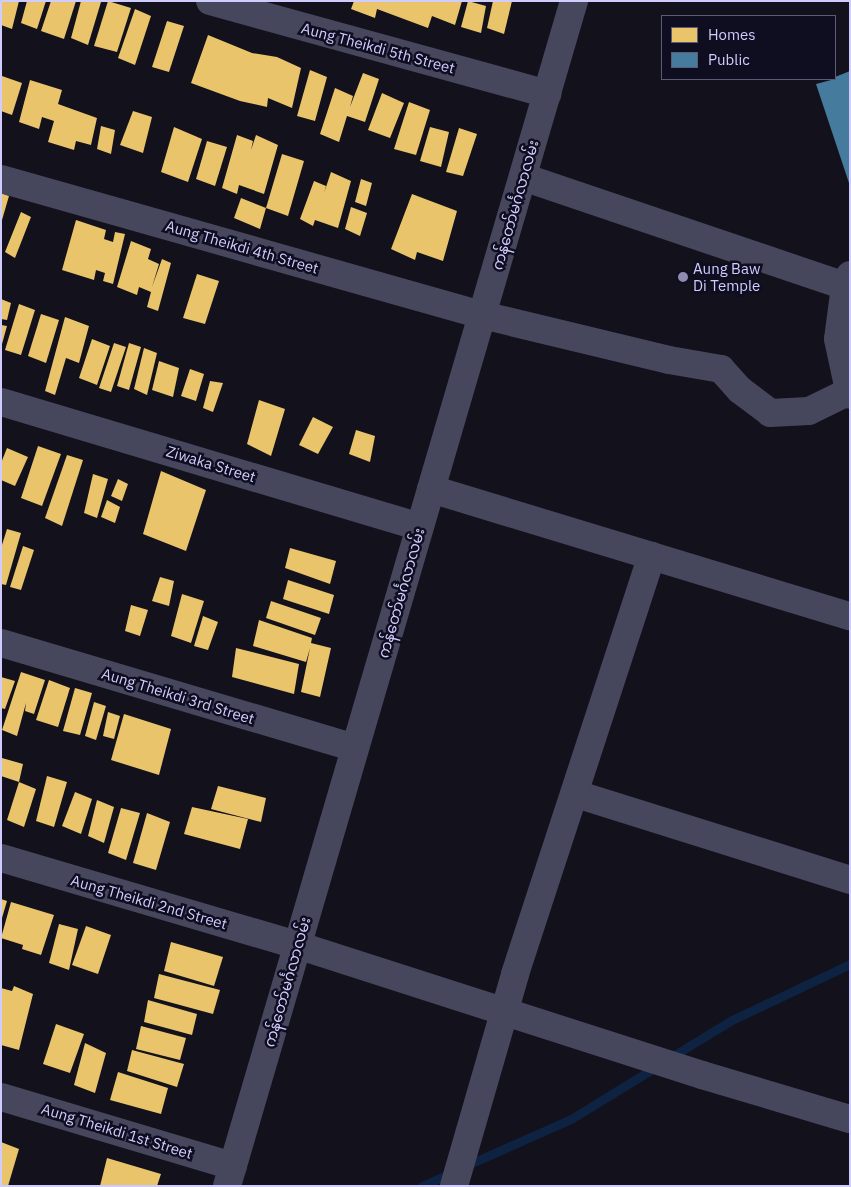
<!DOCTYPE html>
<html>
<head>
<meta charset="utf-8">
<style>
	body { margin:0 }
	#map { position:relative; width:851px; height:1187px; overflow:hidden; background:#12111c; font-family:"IBM Plex Sans","Noto Sans Myanmar",sans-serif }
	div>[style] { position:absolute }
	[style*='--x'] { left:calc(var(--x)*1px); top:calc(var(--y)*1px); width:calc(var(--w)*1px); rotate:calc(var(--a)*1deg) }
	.homes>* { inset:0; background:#e9c46a }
	.public>* { inset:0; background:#457b9d }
	.stream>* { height:9px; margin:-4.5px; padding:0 4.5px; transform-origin:4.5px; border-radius:4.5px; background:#0d2341 }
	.minor>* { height:28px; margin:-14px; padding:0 14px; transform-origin:14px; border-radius:14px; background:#46475d }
	.dots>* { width:14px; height:14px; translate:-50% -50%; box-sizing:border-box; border:2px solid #0f0d20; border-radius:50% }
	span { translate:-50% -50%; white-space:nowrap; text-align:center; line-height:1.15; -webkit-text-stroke:5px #0f0d20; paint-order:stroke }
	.street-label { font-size:15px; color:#d0cdfe }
	.poi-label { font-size:15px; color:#d0cdfe }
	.left { translate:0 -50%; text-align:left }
	.frame { position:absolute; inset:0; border:2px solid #d0cdfe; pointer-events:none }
	.legend { position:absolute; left:661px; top:15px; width:175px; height:65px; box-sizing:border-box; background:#0f0d20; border:1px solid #5c5a79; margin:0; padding:6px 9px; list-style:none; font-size:15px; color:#d0cdfe }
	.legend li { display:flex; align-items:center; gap:10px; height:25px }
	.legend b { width:25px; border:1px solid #5c5a79 }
</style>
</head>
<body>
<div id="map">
	<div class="homes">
		<div style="clip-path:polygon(1px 1px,19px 1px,12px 29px,1px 25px)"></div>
		<div style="clip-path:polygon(27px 1px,46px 1px,37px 29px,21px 23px)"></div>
		<div style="clip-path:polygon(51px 1px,76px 1px,64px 39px,41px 31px)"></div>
		<div style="clip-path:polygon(81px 1px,101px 2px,88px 45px,71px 38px)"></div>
		<div style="clip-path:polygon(108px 1px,131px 8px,117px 52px,94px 46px)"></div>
		<div style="clip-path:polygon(354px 1px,462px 1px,455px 25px,432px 16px,428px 28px,377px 9px,375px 18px,351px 9px)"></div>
		<div style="clip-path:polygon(468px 1px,486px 6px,481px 33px,461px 27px)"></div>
		<div style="clip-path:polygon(493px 1px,512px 1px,504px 34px,487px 28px)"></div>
		<div style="clip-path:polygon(135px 9px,151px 16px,135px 65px,118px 58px)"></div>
		<div style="clip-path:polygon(167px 21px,184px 26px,169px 72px,152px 67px)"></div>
		<div style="clip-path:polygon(208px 35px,252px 53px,277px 57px,301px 68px,292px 108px,268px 98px,267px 107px,240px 101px,191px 83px)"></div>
		<div style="clip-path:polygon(310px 70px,327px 77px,315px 121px,297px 116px)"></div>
		<div style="clip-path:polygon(363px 73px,379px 79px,365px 122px,347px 116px,339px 142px,320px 134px,335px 88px,353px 96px,350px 107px)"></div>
		<div style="clip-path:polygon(2px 76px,22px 83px,12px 115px,1px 111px)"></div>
		<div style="clip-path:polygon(30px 80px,62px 90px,58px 104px,97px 118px,91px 145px,76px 141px,74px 150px,48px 142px,54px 121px,42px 117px,39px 129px,19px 122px)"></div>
		<div style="clip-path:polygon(382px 93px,404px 103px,390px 138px,368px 130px)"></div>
		<div style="clip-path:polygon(409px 102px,430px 110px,416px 155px,394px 149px)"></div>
		<div style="clip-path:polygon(133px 111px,152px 117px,143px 153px,120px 145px)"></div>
		<div style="clip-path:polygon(101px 126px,115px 130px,111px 154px,97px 149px)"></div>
		<div style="clip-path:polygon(174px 127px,202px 139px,188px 182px,161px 172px)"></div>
		<div style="clip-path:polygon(430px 127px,449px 132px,441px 167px,420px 161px)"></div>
		<div style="clip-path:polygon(459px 128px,477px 134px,463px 176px,446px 172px)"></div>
		<div style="clip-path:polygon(237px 135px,253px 141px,251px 150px,256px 135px,278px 145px,264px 194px,239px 185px,237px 194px,222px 188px)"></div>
		<div style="clip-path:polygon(207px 141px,227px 147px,215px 186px,196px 179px)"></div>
		<div style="clip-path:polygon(282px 154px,304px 161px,288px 216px,266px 208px)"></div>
		<div style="clip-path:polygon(331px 172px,351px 181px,338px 228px,315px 220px,313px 226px,300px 219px,314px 181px,326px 186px,324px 193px)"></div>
		<div style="clip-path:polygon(361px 179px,372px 183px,366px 206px,355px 202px)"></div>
		<div style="clip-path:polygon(1px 193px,9px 196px,2px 220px,1px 220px)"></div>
		<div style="clip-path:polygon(412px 194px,457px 211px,443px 261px,417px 252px,415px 260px,391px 249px)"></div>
		<div style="clip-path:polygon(241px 198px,266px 208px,260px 229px,234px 218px)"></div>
		<div style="clip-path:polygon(351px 207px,367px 213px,360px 236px,345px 229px)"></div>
		<div style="clip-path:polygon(21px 212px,31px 217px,15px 258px,5px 252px)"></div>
		<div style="clip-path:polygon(76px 220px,106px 230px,104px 239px,113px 242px,115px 232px,125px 234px,113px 284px,103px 281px,105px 273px,96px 270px,94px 280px,62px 270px)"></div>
		<div style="clip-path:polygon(131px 241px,151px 249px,148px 259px,159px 264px,152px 287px,162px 259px,171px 263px,158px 311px,147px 307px,151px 292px,139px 287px,137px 295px,117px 287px)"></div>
		<div style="clip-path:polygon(197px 274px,219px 281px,205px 324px,183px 318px)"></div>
		<div style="clip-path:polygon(1px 299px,11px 303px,7px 320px,1px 319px)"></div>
		<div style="clip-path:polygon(19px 304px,35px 310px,21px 355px,5px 350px)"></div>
		<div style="clip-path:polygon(41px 314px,59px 320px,46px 363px,28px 356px)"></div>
		<div style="clip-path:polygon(65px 317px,89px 326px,79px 363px,66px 358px,55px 395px,45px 391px)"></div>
		<div style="clip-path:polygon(1px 325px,7px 326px,2px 344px,1px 344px)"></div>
		<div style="clip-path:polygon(92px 339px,110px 346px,97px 385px,79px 378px)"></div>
		<div style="clip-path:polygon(114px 343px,126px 347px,111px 392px,99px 388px)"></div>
		<div style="clip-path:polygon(129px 343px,141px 347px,129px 390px,117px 386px)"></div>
		<div style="clip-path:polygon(144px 348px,157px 353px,147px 395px,134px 389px)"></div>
		<div style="clip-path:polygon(159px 361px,179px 368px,173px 397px,152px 390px)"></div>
		<div style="clip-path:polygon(190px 369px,204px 374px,196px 401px,181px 396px)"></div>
		<div style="clip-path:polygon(210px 381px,223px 383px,213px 412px,203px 408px)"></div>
		<div style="clip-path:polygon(259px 400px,285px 409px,271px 456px,247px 444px)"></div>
		<div style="clip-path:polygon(313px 417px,333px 427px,318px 454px,299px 445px)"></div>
		<div style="clip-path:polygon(356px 430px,375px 436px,370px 462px,349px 454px)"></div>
		<div style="clip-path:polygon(38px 446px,61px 454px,42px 506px,21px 498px)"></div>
		<div style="clip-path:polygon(7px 448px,28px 457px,15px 486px,1px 480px,1px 463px)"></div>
		<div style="clip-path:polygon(67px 455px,83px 460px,62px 526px,45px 518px)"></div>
		<div style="clip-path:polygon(161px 471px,206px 490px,186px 551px,143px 534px)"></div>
		<div style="clip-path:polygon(93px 474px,108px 479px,97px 518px,84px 513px)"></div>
		<div style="clip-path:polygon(118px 479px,128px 484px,122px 501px,111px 496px)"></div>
		<div style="clip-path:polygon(107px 500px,120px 507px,115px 523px,101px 517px)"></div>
		<div style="clip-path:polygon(7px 529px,21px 533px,6px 585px,1px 584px,1px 548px)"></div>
		<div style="clip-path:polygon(23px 546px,34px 550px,21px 590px,10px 587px)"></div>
		<div style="clip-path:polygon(290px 548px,336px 561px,330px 584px,285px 568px)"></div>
		<div style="clip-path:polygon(160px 577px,174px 581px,169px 606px,152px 601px)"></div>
		<div style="clip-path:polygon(288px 580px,334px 595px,329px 614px,283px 599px)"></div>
		<div style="clip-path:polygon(182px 594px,204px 601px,191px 643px,171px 636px)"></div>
		<div style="clip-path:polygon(271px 601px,321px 618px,315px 635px,266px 618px)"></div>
		<div style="clip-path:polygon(131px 605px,148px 610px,140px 636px,125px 631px)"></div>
		<div style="clip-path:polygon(203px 616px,218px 622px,208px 650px,194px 646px)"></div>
		<div style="clip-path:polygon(259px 620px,312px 638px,311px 643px,331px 648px,320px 697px,301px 692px,310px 648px,306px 662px,253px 646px)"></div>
		<div style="clip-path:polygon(236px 648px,299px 664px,294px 694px,232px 677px)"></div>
		<div style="clip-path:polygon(21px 672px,45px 680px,34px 714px,25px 711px,26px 703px,17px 736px,2px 730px)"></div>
		<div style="clip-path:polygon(1px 677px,15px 681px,5px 709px,1px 708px)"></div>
		<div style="clip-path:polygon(49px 680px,70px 688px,58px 727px,36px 720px)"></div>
		<div style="clip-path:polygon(75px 688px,92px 693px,80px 735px,63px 731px)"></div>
		<div style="clip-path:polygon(94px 702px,106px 706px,96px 740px,85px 736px)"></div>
		<div style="clip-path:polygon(108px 712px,120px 716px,114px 739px,103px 736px)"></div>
		<div style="clip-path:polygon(124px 714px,171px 729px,159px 775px,111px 760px)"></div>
		<div style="clip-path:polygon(2px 758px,23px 764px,19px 782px,36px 789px,24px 827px,7px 820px,19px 782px,1px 776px)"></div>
		<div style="clip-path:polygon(47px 776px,67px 782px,54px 827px,36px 821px)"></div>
		<div style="clip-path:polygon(218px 786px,266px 798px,261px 822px,211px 809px)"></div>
		<div style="clip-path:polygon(75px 792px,92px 799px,81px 834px,62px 826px)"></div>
		<div style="clip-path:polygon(97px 800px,114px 807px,104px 843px,88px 836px)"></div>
		<div style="clip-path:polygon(192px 807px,248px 819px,240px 849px,184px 834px)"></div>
		<div style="clip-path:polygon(121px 808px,140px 813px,126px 860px,108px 853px)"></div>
		<div style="clip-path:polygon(147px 813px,170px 822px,156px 870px,133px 863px)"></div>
		<div style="clip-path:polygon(1px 899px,7px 901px,2px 918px,1px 918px)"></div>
		<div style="clip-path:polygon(11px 902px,54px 915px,41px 955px,22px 949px,23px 945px,1px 938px)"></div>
		<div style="clip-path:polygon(59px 924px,78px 929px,69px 970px,49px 963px)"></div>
		<div style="clip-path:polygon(86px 926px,111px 935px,98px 974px,72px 965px)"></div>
		<div style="clip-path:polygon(171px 942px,223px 957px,214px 986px,164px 971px)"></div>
		<div style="clip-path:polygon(159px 974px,220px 990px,213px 1014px,154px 998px)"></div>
		<div style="clip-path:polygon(14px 986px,33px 994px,19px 1050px,1px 1045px,1px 988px,12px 991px)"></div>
		<div style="clip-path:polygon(148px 1000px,197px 1014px,192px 1035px,144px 1022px)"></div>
		<div style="clip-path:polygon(56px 1024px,84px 1034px,70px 1073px,43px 1064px)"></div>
		<div style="clip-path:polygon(141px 1026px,186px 1038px,180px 1060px,136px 1049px)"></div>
		<div style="clip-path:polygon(85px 1043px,106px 1053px,95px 1093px,74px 1085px)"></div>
		<div style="clip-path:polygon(132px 1050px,184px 1064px,177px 1087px,127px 1071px)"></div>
		<div style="clip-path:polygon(118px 1072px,168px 1088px,161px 1114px,110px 1100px)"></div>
		<div style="clip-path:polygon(1px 1142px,19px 1149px,8px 1186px,1px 1186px)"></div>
		<div style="clip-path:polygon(107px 1158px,161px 1174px,157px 1186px,100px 1186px)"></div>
	</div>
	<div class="public">
		<div style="clip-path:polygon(850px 71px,850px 183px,849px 183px,816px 84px,835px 79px,835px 77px)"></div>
	</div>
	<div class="stream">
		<div style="--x:668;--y:1059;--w:75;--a:-31.4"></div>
		<div style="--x:732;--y:1020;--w:131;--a:-25.4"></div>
		<div style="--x:465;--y:1166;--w:116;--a:-23.9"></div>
		<div style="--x:571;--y:1119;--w:101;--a:-31.6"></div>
		<div style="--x:422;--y:1186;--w:34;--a:-24"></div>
	</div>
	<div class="minor">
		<div style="--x:210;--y:1;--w:350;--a:15.4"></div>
		<div style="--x:523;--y:177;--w:340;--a:18.7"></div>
		<div style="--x:1;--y:179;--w:500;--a:15.8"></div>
		<div style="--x:482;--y:315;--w:192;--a:13.5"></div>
		<div style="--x:669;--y:360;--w:53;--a:9.8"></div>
		<div style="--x:721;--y:369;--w:28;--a:48"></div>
		<div style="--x:740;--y:390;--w:38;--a:37"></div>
		<div style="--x:770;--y:413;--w:39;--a:-3"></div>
		<div style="--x:809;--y:411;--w:46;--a:-26"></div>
		<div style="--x:850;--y:275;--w:12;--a:114"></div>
		<div style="--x:845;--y:286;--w:53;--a:97.5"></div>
		<div style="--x:838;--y:339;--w:57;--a:77.9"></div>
		<div style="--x:1;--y:402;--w:437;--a:16.6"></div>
		<div style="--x:431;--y:489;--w:438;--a:16.9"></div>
		<div style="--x:1;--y:643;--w:369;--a:16.5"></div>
		<div style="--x:576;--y:794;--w:287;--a:17.4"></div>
		<div style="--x:1;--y:858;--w:309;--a:16.4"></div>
		<div style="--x:297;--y:945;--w:425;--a:17.8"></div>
		<div style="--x:702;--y:1075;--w:154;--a:16.6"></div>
		<div style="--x:1;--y:1097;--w:242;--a:16.6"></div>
		<div style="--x:227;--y:1186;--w:1235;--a:-73.68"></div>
		<div style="--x:454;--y:1186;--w:221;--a:-73.9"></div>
		<div style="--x:515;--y:974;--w:440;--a:-71.9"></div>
	</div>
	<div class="dots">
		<div style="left:683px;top:277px;background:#8e8baf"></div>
	</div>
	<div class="street-label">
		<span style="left:378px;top:48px;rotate:15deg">Aung Theikdi 5th Street</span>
		<span style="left:515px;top:205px;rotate:-74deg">ကန်တော်မင်္ဂလာလမ်း</span>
		<span style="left:242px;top:247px;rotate:16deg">Aung Theikdi 4th Street</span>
		<span style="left:211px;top:464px;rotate:17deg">Ziwaka Street</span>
		<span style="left:401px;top:593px;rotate:-74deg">ကန်တော်မင်္ဂလာလမ်း</span>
		<span style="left:178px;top:696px;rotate:17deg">Aung Theikdi 3rd Street</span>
		<span style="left:149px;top:902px;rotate:16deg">Aung Theikdi 2nd Street</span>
		<span style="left:287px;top:982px;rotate:-74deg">ကန်တော်မင်္ဂလာလမ်း</span>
		<span style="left:117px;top:1131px;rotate:17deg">Aung Theikdi 1st Street</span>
	</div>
	<div class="poi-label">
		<span class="left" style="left:693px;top:277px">Aung Baw<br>Di Temple</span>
	</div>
	<div class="frame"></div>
	<ul class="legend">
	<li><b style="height:14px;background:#e9c46a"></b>Homes</li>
	<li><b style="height:14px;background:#457b9d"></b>Public</li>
	</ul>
</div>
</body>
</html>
